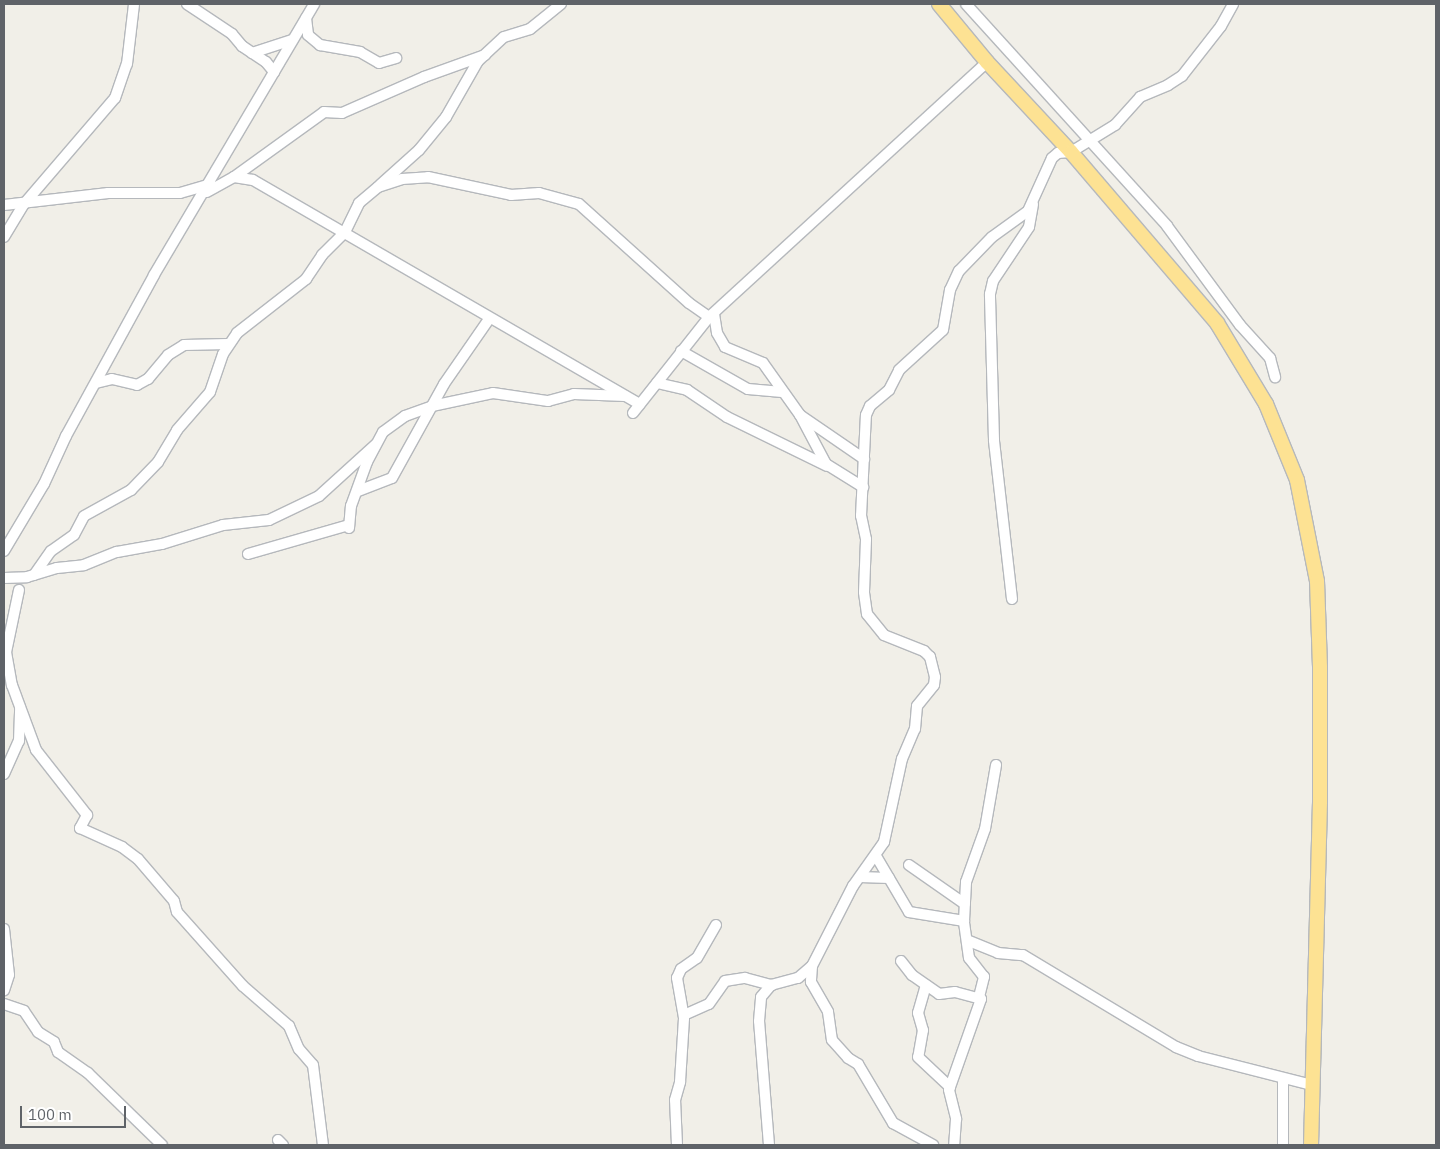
<!DOCTYPE html>
<html>
<head>
<meta charset="utf-8">
<style>
	body { margin:0 }
	#map { position:relative; width:1440px; height:1149px; overflow:hidden; background:#f1efe8; font-family:"IBM Plex Sans",sans-serif }
	div>[style] { position:absolute }
	[style*='--x'] { left:calc(var(--x)*1px); top:calc(var(--y)*1px); width:calc(var(--w)*1px); rotate:calc(var(--a)*1deg) }
	.roads { filter:drop-shadow(1px 0 #b5b8bc) drop-shadow(-1px 0 #b5b8bc) drop-shadow(0 1px #b5b8bc) drop-shadow(0 -1px #b5b8bc) }
	.minor>* { height:10px; margin:-5px; padding:0 5px; transform-origin:5px; border-radius:5px; background:#fff }
	.highway>* { height:14px; margin:-7px; padding:0 7px; transform-origin:7px; border-radius:7px; background:#fde293 }
	span { translate:-50% -50%; white-space:nowrap; text-align:center; line-height:1.15; -webkit-text-stroke:4px #fff; paint-order:stroke }
	.frame { position:absolute; inset:0; border:5px solid #5f6368; pointer-events:none }
	.scale { position:absolute; left:20px; top:1106px; width:106px; height:22px; box-sizing:border-box; border:2px solid #5f6368; border-top:0; padding-left:6px; font-size:15px; line-height:18px; white-space:nowrap; color:#5f6368; -webkit-text-stroke:4px #fff; paint-order:stroke }
</style>
</head>
<body>
<div id="map">
	<div class="roads">
		<div class="minor">
			<div style="--x:187;--y:4;--w:54;--a:33.7"></div>
			<div style="--x:232;--y:34;--w:16;--a:50"></div>
			<div style="--x:242;--y:46;--w:29;--a:34"></div>
			<div style="--x:266;--y:62;--w:13;--a:51"></div>
			<div style="--x:966;--y:4;--w:299;--a:47.8"></div>
			<div style="--x:1167;--y:226;--w:123;--a:53.6"></div>
			<div style="--x:1240;--y:325;--w:45;--a:47.7"></div>
			<div style="--x:1270;--y:358;--w:20;--a:75"></div>
			<div style="--x:306;--y:18;--w:17;--a:83"></div>
			<div style="--x:308;--y:35;--w:16;--a:40"></div>
			<div style="--x:320;--y:45;--w:41;--a:9.9"></div>
			<div style="--x:360;--y:52;--w:22;--a:30"></div>
			<div style="--x:379;--y:63;--w:18;--a:-16"></div>
			<div style="--x:252;--y:53;--w:42;--a:-18"></div>
			<div style="--x:234;--y:177;--w:111;--a:-35.8"></div>
			<div style="--x:324;--y:112;--w:18;--a:3"></div>
			<div style="--x:342;--y:113;--w:90;--a:-23.7"></div>
			<div style="--x:424;--y:77;--w:65;--a:-19.8"></div>
			<div style="--x:380;--y:185;--w:52;--a:-41.9"></div>
			<div style="--x:419;--y:150;--w:43;--a:-50.7"></div>
			<div style="--x:446;--y:117;--w:64;--a:-60.3"></div>
			<div style="--x:478;--y:61;--w:35;--a:-43"></div>
			<div style="--x:504;--y:37;--w:27;--a:-17"></div>
			<div style="--x:530;--y:29;--w:40;--a:-39"></div>
			<div style="--x:207;--y:192;--w:31;--a:-29"></div>
			<div style="--x:234;--y:177;--w:19;--a:9"></div>
			<div style="--x:253;--y:180;--w:447;--a:30.1"></div>
			<div style="--x:4;--y:205;--w:105;--a:-6.6"></div>
			<div style="--x:108;--y:193;--w:72;--a:0"></div>
			<div style="--x:180;--y:193;--w:32;--a:-16"></div>
			<div style="--x:4;--y:237;--w:39;--a:-59"></div>
			<div style="--x:24;--y:204;--w:140;--a:-49.4"></div>
			<div style="--x:115;--y:98;--w:36;--a:-71"></div>
			<div style="--x:127;--y:64;--w:60;--a:-83.3"></div>
			<div style="--x:714;--y:314;--w:19;--a:81"></div>
			<div style="--x:717;--y:333;--w:16;--a:60"></div>
			<div style="--x:725;--y:347;--w:41;--a:22.8"></div>
			<div style="--x:763;--y:363;--w:64;--a:54.6"></div>
			<div style="--x:800;--y:415;--w:55;--a:62"></div>
			<div style="--x:826;--y:464;--w:44;--a:31.9"></div>
			<div style="--x:681;--y:351;--w:77;--a:29.6"></div>
			<div style="--x:748;--y:389;--w:34;--a:5"></div>
			<div style="--x:96;--y:383;--w:16;--a:-14"></div>
			<div style="--x:112;--y:379;--w:26;--a:13"></div>
			<div style="--x:137;--y:385;--w:13;--a:-29"></div>
			<div style="--x:148;--y:379;--w:31;--a:-50"></div>
			<div style="--x:168;--y:355;--w:19;--a:-32"></div>
			<div style="--x:184;--y:345;--w:44;--a:-1.3"></div>
			<div style="--x:657;--y:383;--w:31;--a:13"></div>
			<div style="--x:687;--y:390;--w:48;--a:34"></div>
			<div style="--x:727;--y:417;--w:111;--a:26.1"></div>
			<div style="--x:633;--y:413;--w:122;--a:-51.6"></div>
			<div style="--x:709;--y:317;--w:377;--a:-42.5"></div>
			<div style="--x:800;--y:415;--w:78;--a:34.5"></div>
			<div style="--x:358;--y:491;--w:36;--a:-21"></div>
			<div style="--x:392;--y:478;--w:107;--a:-61"></div>
			<div style="--x:444;--y:384;--w:79;--a:-55.3"></div>
			<div style="--x:349;--y:528;--w:22;--a:-85"></div>
			<div style="--x:351;--y:506;--w:47;--a:-70"></div>
			<div style="--x:367;--y:462;--w:34;--a:-62"></div>
			<div style="--x:383;--y:432;--w:27;--a:-36"></div>
			<div style="--x:405;--y:416;--w:29;--a:-20"></div>
			<div style="--x:432;--y:406;--w:62;--a:-12"></div>
			<div style="--x:493;--y:393;--w:56;--a:8.3"></div>
			<div style="--x:548;--y:401;--w:27;--a:-15"></div>
			<div style="--x:574;--y:394;--w:51;--a:2.2"></div>
			<div style="--x:4;--y:551;--w:78;--a:-59.2"></div>
			<div style="--x:44;--y:484;--w:53;--a:-65.4"></div>
			<div style="--x:66;--y:436;--w:183;--a:-61.3"></div>
			<div style="--x:154;--y:275;--w:315;--a:-59.4"></div>
			<div style="--x:248;--y:554;--w:105;--a:-16"></div>
			<div style="--x:34;--y:575;--w:29;--a:-55"></div>
			<div style="--x:51;--y:551;--w:28;--a:-35"></div>
			<div style="--x:74;--y:535;--w:21;--a:-62"></div>
			<div style="--x:84;--y:516;--w:54;--a:-29"></div>
			<div style="--x:131;--y:490;--w:39;--a:-46"></div>
			<div style="--x:158;--y:462;--w:37;--a:-59"></div>
			<div style="--x:177;--y:430;--w:50;--a:-49"></div>
			<div style="--x:210;--y:392;--w:40;--a:-71.1"></div>
			<div style="--x:223;--y:354;--w:25;--a:-56"></div>
			<div style="--x:237;--y:333;--w:88;--a:-38"></div>
			<div style="--x:306;--y:279;--w:29;--a:-56"></div>
			<div style="--x:322;--y:255;--w:33;--a:-45"></div>
			<div style="--x:345;--y:232;--w:32;--a:-64"></div>
			<div style="--x:359;--y:203;--w:25;--a:-40"></div>
			<div style="--x:378;--y:187;--w:25;--a:-18"></div>
			<div style="--x:402;--y:179;--w:26;--a:-4"></div>
			<div style="--x:428;--y:177;--w:85;--a:12.2"></div>
			<div style="--x:511;--y:195;--w:28;--a:-4"></div>
			<div style="--x:539;--y:193;--w:41;--a:15.4"></div>
			<div style="--x:579;--y:204;--w:148;--a:42"></div>
			<div style="--x:689;--y:303;--w:24;--a:35"></div>
			<div style="--x:4;--y:578;--w:23;--a:-2"></div>
			<div style="--x:27;--y:577;--w:31;--a:-17"></div>
			<div style="--x:57;--y:568;--w:27;--a:-6"></div>
			<div style="--x:84;--y:565;--w:35;--a:-22"></div>
			<div style="--x:117;--y:552;--w:46;--a:-10.1"></div>
			<div style="--x:162;--y:544;--w:64;--a:-17.3"></div>
			<div style="--x:223;--y:525;--w:46;--a:-6.2"></div>
			<div style="--x:269;--y:520;--w:55;--a:-25.6"></div>
			<div style="--x:319;--y:496;--w:76;--a:-42.3"></div>
			<div style="--x:19;--y:590;--w:63;--a:101.8"></div>
			<div style="--x:6;--y:652;--w:34;--a:80"></div>
			<div style="--x:12;--y:685;--w:69;--a:69.7"></div>
			<div style="--x:36;--y:750;--w:83;--a:51.9"></div>
			<div style="--x:87;--y:815;--w:15;--a:118"></div>
			<div style="--x:80;--y:828;--w:46;--a:24.3"></div>
			<div style="--x:122;--y:847;--w:20;--a:37"></div>
			<div style="--x:138;--y:859;--w:55;--a:49.4"></div>
			<div style="--x:174;--y:901;--w:11;--a:75"></div>
			<div style="--x:177;--y:912;--w:99;--a:48.3"></div>
			<div style="--x:243;--y:986;--w:61;--a:41"></div>
			<div style="--x:289;--y:1026;--w:25;--a:67"></div>
			<div style="--x:299;--y:1049;--w:21;--a:49"></div>
			<div style="--x:313;--y:1065;--w:81;--a:82.9"></div>
			<div style="--x:1012;--y:599;--w:160;--a:-96.5"></div>
			<div style="--x:994;--y:440;--w:146;--a:-91.6"></div>
			<div style="--x:990;--y:294;--w:13;--a:-77"></div>
			<div style="--x:993;--y:281;--w:65;--a:-56.3"></div>
			<div style="--x:1029;--y:227;--w:23;--a:-80"></div>
			<div style="--x:4;--y:774;--w:36;--a:-66"></div>
			<div style="--x:19;--y:741;--w:33;--a:-88"></div>
			<div style="--x:876;--y:856;--w:65;--a:59.5"></div>
			<div style="--x:909;--y:912;--w:56;--a:9.3"></div>
			<div style="--x:909;--y:865;--w:68;--a:34.9"></div>
			<div style="--x:860;--y:877;--w:29;--a:2"></div>
			<div style="--x:4;--y:929;--w:46;--a:83.8"></div>
			<div style="--x:9;--y:975;--w:16;--a:108"></div>
			<div style="--x:969;--y:941;--w:31;--a:22"></div>
			<div style="--x:998;--y:953;--w:25;--a:5"></div>
			<div style="--x:1023;--y:955;--w:179;--a:31"></div>
			<div style="--x:1176;--y:1047;--w:24;--a:22"></div>
			<div style="--x:1198;--y:1056;--w:118;--a:14.3"></div>
			<div style="--x:901;--y:961;--w:18;--a:52"></div>
			<div style="--x:912;--y:975;--w:33;--a:35"></div>
			<div style="--x:939;--y:994;--w:16;--a:-7"></div>
			<div style="--x:955;--y:992;--w:27;--a:15"></div>
			<div style="--x:981;--y:999;--w:96;--a:109.4"></div>
			<div style="--x:949;--y:1090;--w:30;--a:76"></div>
			<div style="--x:956;--y:1119;--w:26;--a:94"></div>
			<div style="--x:812;--y:966;--w:16;--a:94"></div>
			<div style="--x:811;--y:982;--w:34;--a:60"></div>
			<div style="--x:828;--y:1012;--w:28;--a:82"></div>
			<div style="--x:832;--y:1040;--w:24;--a:48"></div>
			<div style="--x:848;--y:1058;--w:12;--a:31"></div>
			<div style="--x:858;--y:1064;--w:69;--a:59.3"></div>
			<div style="--x:893;--y:1123;--w:46;--a:28.8"></div>
			<div style="--x:926;--y:985;--w:29;--a:106"></div>
			<div style="--x:918;--y:1013;--w:18;--a:74"></div>
			<div style="--x:923;--y:1030;--w:27;--a:100"></div>
			<div style="--x:918;--y:1057;--w:44;--a:43.2"></div>
			<div style="--x:979;--y:997;--w:21;--a:-76"></div>
			<div style="--x:984;--y:977;--w:24;--a:-128"></div>
			<div style="--x:969;--y:958;--w:37;--a:-98"></div>
			<div style="--x:964;--y:921;--w:39;--a:-87"></div>
			<div style="--x:966;--y:882;--w:56;--a:-70.3"></div>
			<div style="--x:985;--y:829;--w:65;--a:-80.2"></div>
			<div style="--x:4;--y:1004;--w:21;--a:19"></div>
			<div style="--x:24;--y:1011;--w:25;--a:56"></div>
			<div style="--x:38;--y:1032;--w:19;--a:32"></div>
			<div style="--x:54;--y:1042;--w:11;--a:68"></div>
			<div style="--x:58;--y:1052;--w:37;--a:35"></div>
			<div style="--x:88;--y:1073;--w:103;--a:44.2"></div>
			<div style="--x:684;--y:1015;--w:27;--a:-24"></div>
			<div style="--x:709;--y:1004;--w:28;--a:-55"></div>
			<div style="--x:725;--y:981;--w:20;--a:-9"></div>
			<div style="--x:745;--y:978;--w:28;--a:15"></div>
			<div style="--x:278;--y:1140;--w:7;--a:45"></div>
			<div style="--x:677;--y:1145;--w:45;--a:-92.5"></div>
			<div style="--x:675;--y:1100;--w:19;--a:-74"></div>
			<div style="--x:680;--y:1082;--w:64;--a:-86.4"></div>
			<div style="--x:684;--y:1018;--w:41;--a:-99.9"></div>
			<div style="--x:677;--y:978;--w:10;--a:-66"></div>
			<div style="--x:681;--y:969;--w:19;--a:-35"></div>
			<div style="--x:697;--y:958;--w:38;--a:-60"></div>
			<div style="--x:769;--y:1145;--w:124;--a:-94.6"></div>
			<div style="--x:759;--y:1021;--w:24;--a:-85"></div>
			<div style="--x:761;--y:997;--w:16;--a:-50"></div>
			<div style="--x:771;--y:985;--w:28;--a:-15"></div>
			<div style="--x:798;--y:978;--w:18;--a:-41"></div>
			<div style="--x:812;--y:966;--w:90;--a:-62.9"></div>
			<div style="--x:853;--y:886;--w:54;--a:-54.8"></div>
			<div style="--x:884;--y:842;--w:85;--a:-77.8"></div>
			<div style="--x:902;--y:759;--w:33;--a:-67"></div>
			<div style="--x:915;--y:729;--w:23;--a:-85"></div>
			<div style="--x:917;--y:706;--w:27;--a:-51"></div>
			<div style="--x:934;--y:685;--w:8;--a:-83"></div>
			<div style="--x:935;--y:677;--w:21;--a:-104"></div>
			<div style="--x:930;--y:657;--w:8;--a:-135"></div>
			<div style="--x:924;--y:651;--w:43;--a:-158.2"></div>
			<div style="--x:884;--y:635;--w:27;--a:-129"></div>
			<div style="--x:867;--y:614;--w:22;--a:-98"></div>
			<div style="--x:864;--y:592;--w:53;--a:-87.8"></div>
			<div style="--x:866;--y:539;--w:24;--a:-102"></div>
			<div style="--x:861;--y:516;--w:101;--a:-87.2"></div>
			<div style="--x:866;--y:415;--w:10;--a:-66"></div>
			<div style="--x:870;--y:406;--w:25;--a:-40"></div>
			<div style="--x:889;--y:390;--w:22;--a:-63"></div>
			<div style="--x:899;--y:370;--w:59;--a:-42.3"></div>
			<div style="--x:943;--y:330;--w:41;--a:-80.1"></div>
			<div style="--x:950;--y:290;--w:21;--a:-65"></div>
			<div style="--x:959;--y:271;--w:47;--a:-45.9"></div>
			<div style="--x:992;--y:237;--w:44;--a:-35.8"></div>
			<div style="--x:1028;--y:211;--w:58;--a:-65.6"></div>
			<div style="--x:1052;--y:158;--w:8;--a:-40"></div>
			<div style="--x:1058;--y:153;--w:13;--a:-4"></div>
			<div style="--x:1071;--y:152;--w:52;--a:-31.5"></div>
			<div style="--x:1115;--y:125;--w:38;--a:-48"></div>
			<div style="--x:1140;--y:97;--w:30;--a:-23"></div>
			<div style="--x:1168;--y:85;--w:17;--a:-33"></div>
			<div style="--x:1182;--y:76;--w:63;--a:-52"></div>
			<div style="--x:1221;--y:26;--w:25;--a:-61"></div>
			<div style="--x:1283;--y:1145;--w:66;--a:-90"></div>
		</div>
		<div class="highway">
			<div style="--x:939;--y:4;--w:75;--a:50.4"></div>
			<div style="--x:987;--y:62;--w:123;--a:47"></div>
			<div style="--x:1071;--y:152;--w:225;--a:49.5"></div>
			<div style="--x:1217;--y:323;--w:95;--a:58.8"></div>
			<div style="--x:1266;--y:404;--w:82;--a:67.8"></div>
			<div style="--x:1297;--y:480;--w:103;--a:78.8"></div>
			<div style="--x:1317;--y:581;--w:86;--a:88"></div>
			<div style="--x:1320;--y:667;--w:135;--a:90"></div>
			<div style="--x:1320;--y:802;--w:343;--a:91.5"></div>
		</div>
	</div>
	<div class="frame"></div>
	<div class="scale">100 m</div>
</div>
</body>
</html>
